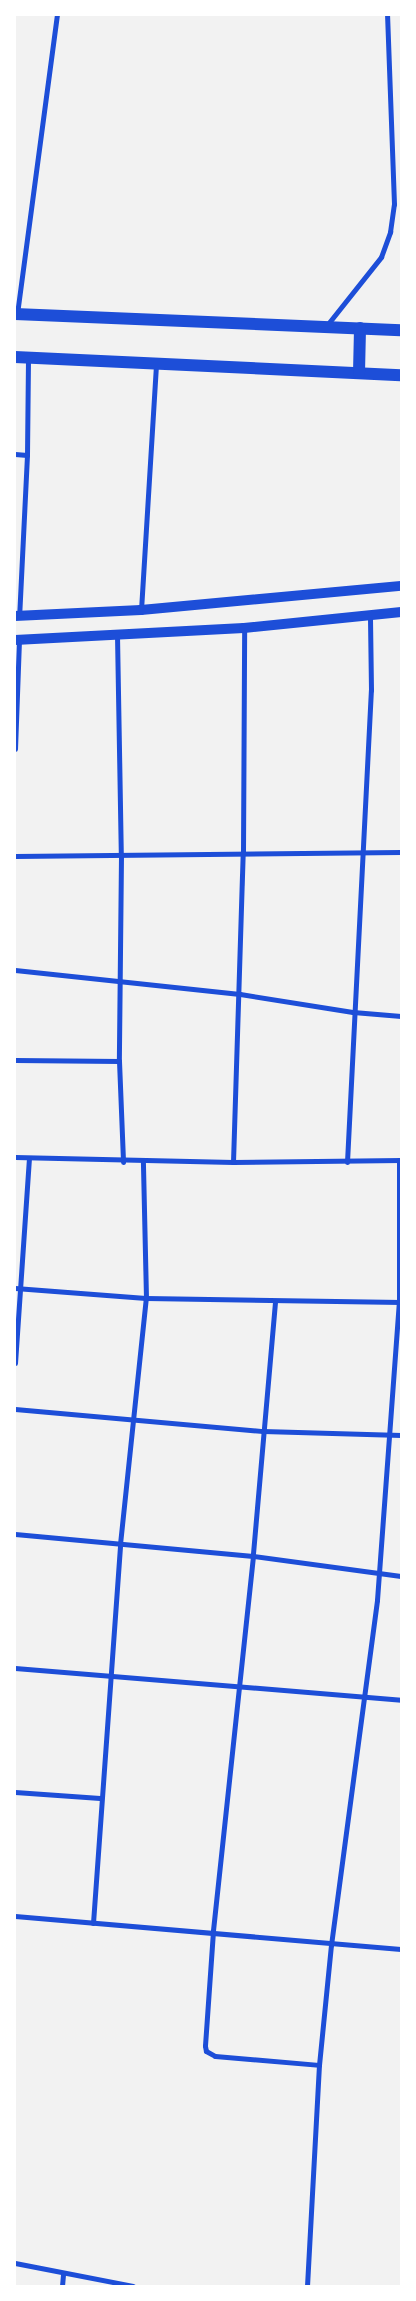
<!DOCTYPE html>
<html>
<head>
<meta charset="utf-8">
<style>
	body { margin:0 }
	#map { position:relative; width:416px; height:2301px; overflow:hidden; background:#f2f2f2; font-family:Montserrat,sans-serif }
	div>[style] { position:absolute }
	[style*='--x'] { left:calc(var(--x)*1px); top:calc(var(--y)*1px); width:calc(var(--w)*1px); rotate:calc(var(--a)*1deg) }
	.minor>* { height:5px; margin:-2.5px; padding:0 2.5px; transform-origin:2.5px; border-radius:2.5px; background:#1d4ed8 }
	.secondary>* { height:10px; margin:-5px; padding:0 5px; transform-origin:5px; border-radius:5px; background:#1d4ed8 }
	.trunk>* { height:12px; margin:-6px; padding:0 6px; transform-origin:6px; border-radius:6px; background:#1d4ed8 }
	span { translate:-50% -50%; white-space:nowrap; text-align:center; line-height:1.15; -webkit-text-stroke:4.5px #fff; paint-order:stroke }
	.frame { position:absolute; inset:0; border:16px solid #fff; pointer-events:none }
</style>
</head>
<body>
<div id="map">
	<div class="minor">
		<div style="--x:17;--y:314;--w:302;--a:-82.4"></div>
		<div style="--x:327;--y:325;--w:87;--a:-51.5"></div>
		<div style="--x:381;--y:257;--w:27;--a:-70"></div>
		<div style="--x:390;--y:232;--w:28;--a:-82"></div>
		<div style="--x:394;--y:204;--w:189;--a:-92.1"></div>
		<div style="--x:15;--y:454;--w:12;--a:5"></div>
		<div style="--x:27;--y:455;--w:161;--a:92.8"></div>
		<div style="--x:27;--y:455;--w:97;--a:-89.4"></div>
		<div style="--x:141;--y:610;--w:246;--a:-86.5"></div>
		<div style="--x:117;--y:635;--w:221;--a:89"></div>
		<div style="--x:121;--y:856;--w:205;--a:90.6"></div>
		<div style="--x:119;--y:1061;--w:101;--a:87.7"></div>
		<div style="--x:15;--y:749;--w:109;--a:-87.9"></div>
		<div style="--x:15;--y:856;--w:386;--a:-0.6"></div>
		<div style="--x:15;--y:970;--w:226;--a:6.1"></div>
		<div style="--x:240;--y:994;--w:114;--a:9.1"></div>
		<div style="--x:353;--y:1012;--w:48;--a:4.8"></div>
		<div style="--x:15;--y:1060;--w:104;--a:0.6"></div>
		<div style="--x:15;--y:1157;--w:218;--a:1.3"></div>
		<div style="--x:233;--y:1162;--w:168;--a:-0.7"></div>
		<div style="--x:233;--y:1162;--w:310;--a:-88.2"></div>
		<div style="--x:243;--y:852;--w:224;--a:-89.7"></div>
		<div style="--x:347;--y:1162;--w:473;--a:-87.1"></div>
		<div style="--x:371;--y:690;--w:74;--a:-90.8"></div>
		<div style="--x:15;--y:1288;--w:131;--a:4.4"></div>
		<div style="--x:146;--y:1298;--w:255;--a:0.9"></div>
		<div style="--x:275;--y:1302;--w:255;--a:95"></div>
		<div style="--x:253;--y:1556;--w:377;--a:96.1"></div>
		<div style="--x:213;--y:1931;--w:115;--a:94"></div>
		<div style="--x:205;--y:2046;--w:5;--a:79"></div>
		<div style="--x:206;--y:2051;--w:10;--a:29"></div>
		<div style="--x:215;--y:2056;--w:104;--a:4.9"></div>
		<div style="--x:319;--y:2065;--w:121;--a:-84.3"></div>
		<div style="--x:331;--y:1945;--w:348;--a:-82.4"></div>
		<div style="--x:377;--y:1600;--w:299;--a:-85.8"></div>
		<div style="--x:399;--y:1302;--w:142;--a:-90"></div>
		<div style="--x:15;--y:1363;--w:204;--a:-86.1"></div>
		<div style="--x:15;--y:1409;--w:249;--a:5.1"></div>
		<div style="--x:263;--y:1431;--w:138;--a:1.7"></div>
		<div style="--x:15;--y:1534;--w:239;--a:5.3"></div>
		<div style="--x:253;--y:1556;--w:149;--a:7.7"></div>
		<div style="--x:15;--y:1668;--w:387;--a:4.7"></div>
		<div style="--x:15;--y:1792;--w:85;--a:4"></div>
		<div style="--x:15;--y:1916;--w:387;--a:4.9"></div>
		<div style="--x:93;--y:1923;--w:380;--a:-85.9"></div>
		<div style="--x:120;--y:1544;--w:247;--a:-84"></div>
		<div style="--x:146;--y:1298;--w:136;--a:-91.3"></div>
		<div style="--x:15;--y:2263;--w:120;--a:11"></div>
		<div style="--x:62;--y:2286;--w:12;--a:-85"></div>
		<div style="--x:307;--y:2286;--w:221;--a:-86.9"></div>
	</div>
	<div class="secondary">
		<div style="--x:15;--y:616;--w:126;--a:-2.7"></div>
		<div style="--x:141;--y:610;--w:261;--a:-5.3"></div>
		<div style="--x:15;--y:640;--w:229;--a:-3"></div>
		<div style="--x:244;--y:628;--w:158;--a:-5.8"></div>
	</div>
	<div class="trunk">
		<div style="--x:15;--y:314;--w:386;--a:2.4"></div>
		<div style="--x:15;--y:357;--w:386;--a:2.7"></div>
		<div style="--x:359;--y:373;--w:45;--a:-88.7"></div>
	</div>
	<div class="frame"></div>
</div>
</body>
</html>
